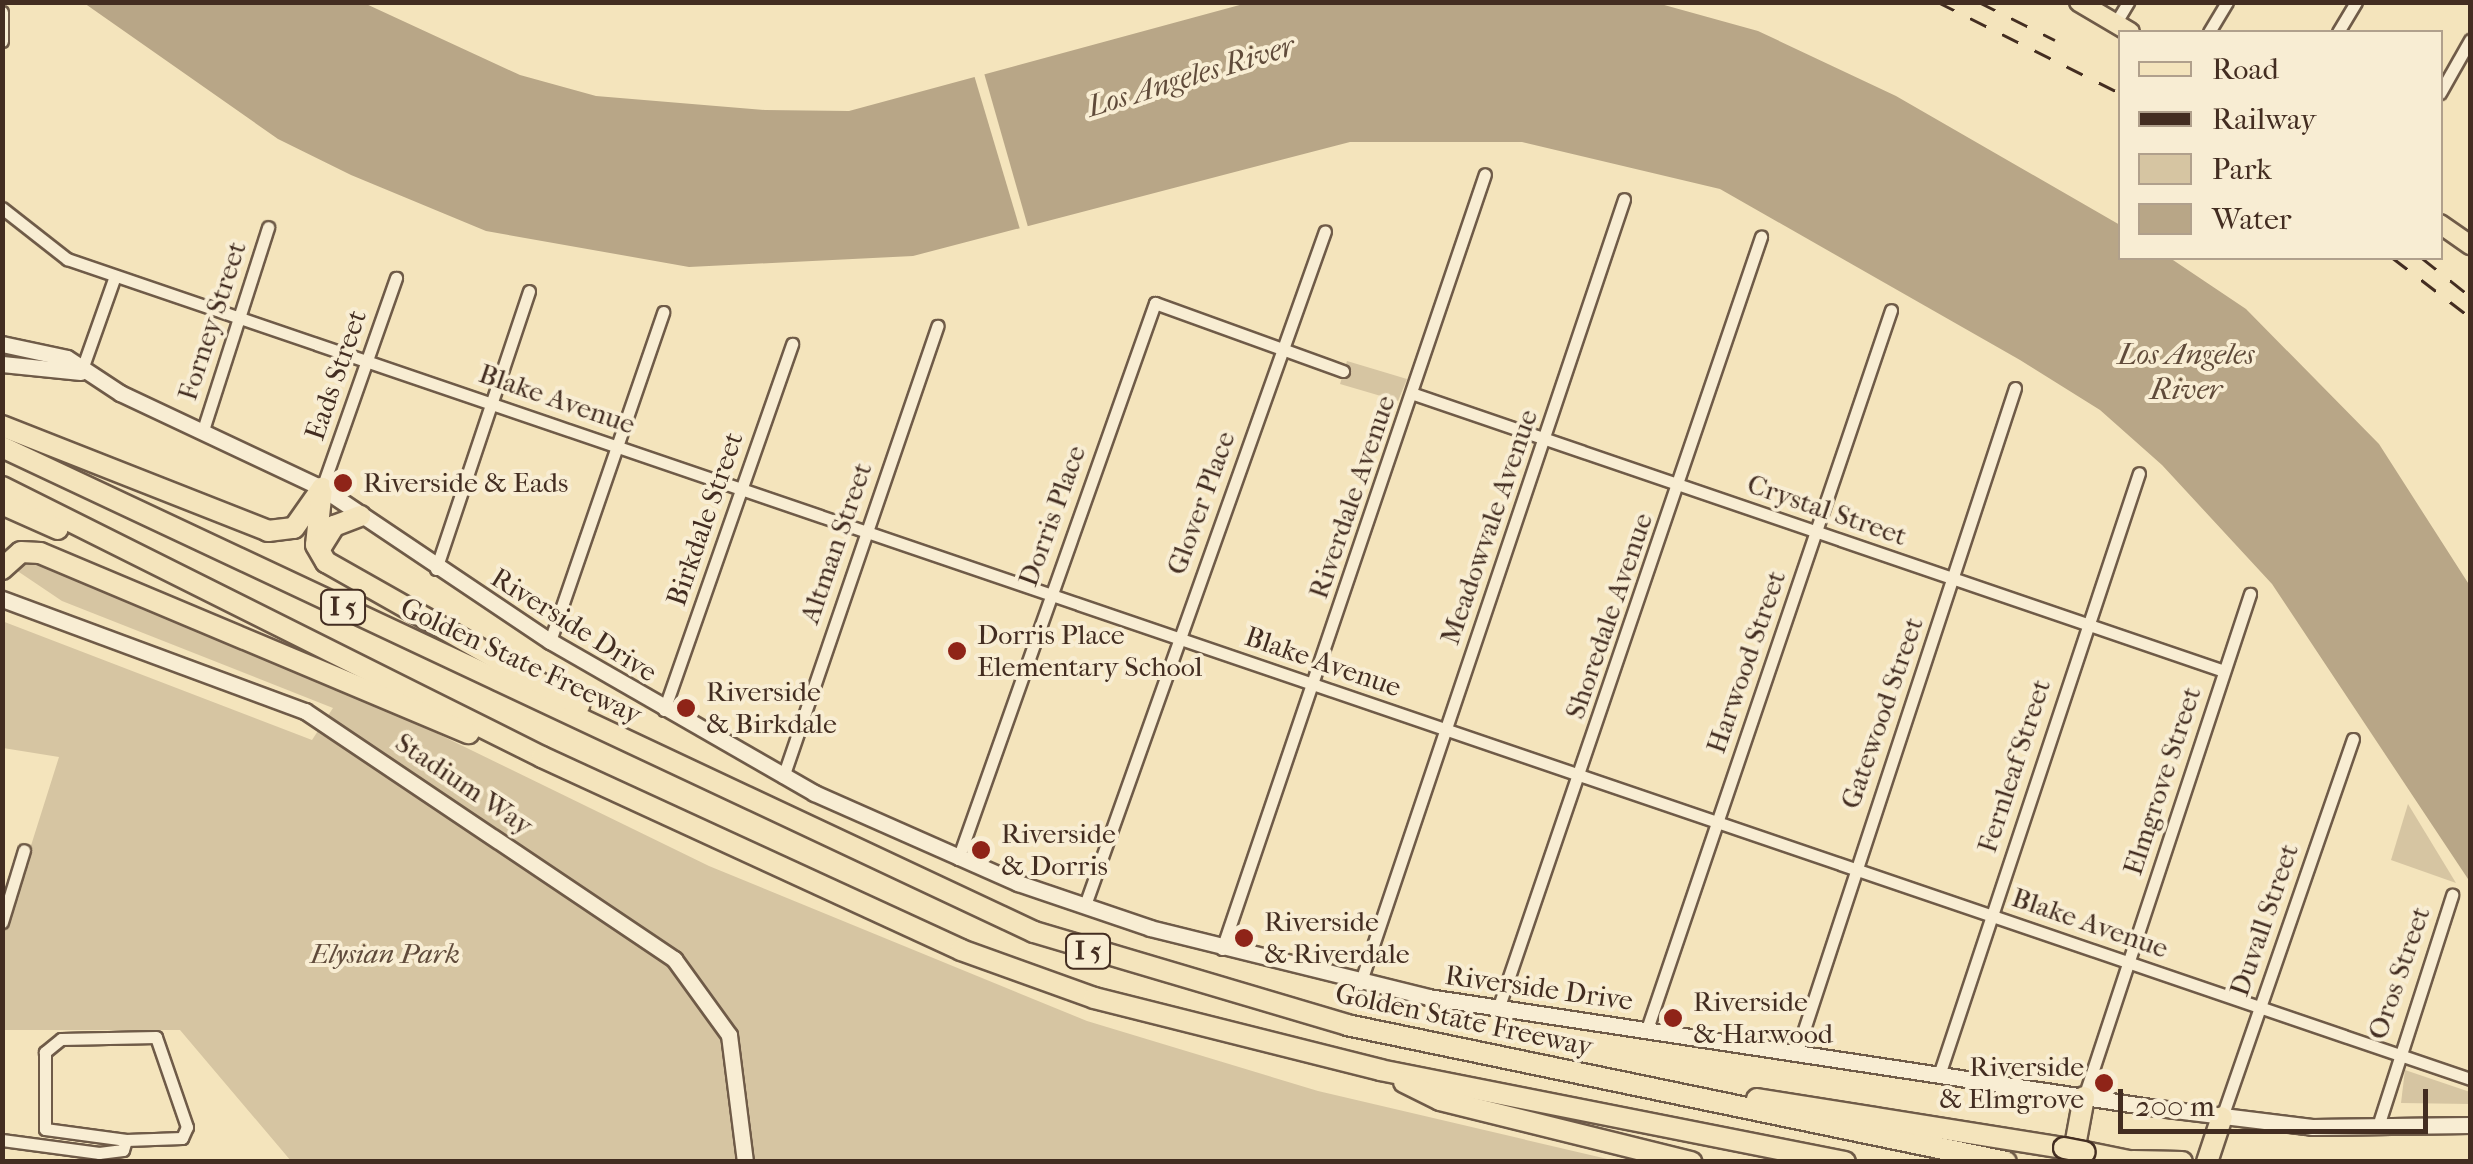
<!DOCTYPE html>
<html>
<head>
<meta charset="utf-8">
<style>
	body { margin:0 }
	#map { position:relative; width:2473px; height:1164px; overflow:hidden; background:#f4e4bc; font-family:"IM FELL French Canon",serif }
	div>[style] { position:absolute }
	[style*='--x'] { left:calc(var(--x)*1px); top:calc(var(--y)*1px); width:calc(var(--w)*1px); rotate:calc(var(--a)*1deg) }
	.green>* { inset:0; background:#d6c5a2 }
	.water>* { inset:0; background:#b8a687 }
	.pier>* { inset:0; background:#f4e4bc }
	.roads { filter:drop-shadow(2px 0 #6f5b48) drop-shadow(-2px 0 #6f5b48) drop-shadow(0 2px #6f5b48) drop-shadow(0 -2px #6f5b48) }
	.street>* { height:11px; margin:-5.5px; padding:0 5.5px; transform-origin:5.5px; border-radius:5.5px; background:#f8edd3 }
	.secondary>* { height:15px; margin:-7.5px; padding:0 7.5px; transform-origin:7.5px; border-radius:7.5px; background:#f8edd3 }
	.primary>* { height:18px; margin:-9px; padding:0 9px; transform-origin:9px; border-radius:9px; background:#f4e4bc }
	.highway>* { height:20px; margin:-10px; padding:0 10px; transform-origin:10px; border-radius:10px; background:#f4e4bc }
	.rail>* { height:2.5px; margin-top:-1.25px; transform-origin:0; background:repeating-linear-gradient(90deg,#432d21 0 18px,transparent 0 36px) }
	.bridges { filter:drop-shadow(2px 0 #432d21) drop-shadow(-2px 0 #432d21) drop-shadow(0 2px #432d21) drop-shadow(0 -2px #432d21) }
	.highway-bridge>* { height:20px; margin:-10px; padding:0 10px; transform-origin:10px; border-radius:10px; background:#f4e4bc }
	.dots>* { width:28px; height:28px; translate:-50% -50%; box-sizing:border-box; border:5px solid #f8edd3; border-radius:50% }
	span { translate:-50% -50%; white-space:nowrap; text-align:center; line-height:1.15; -webkit-text-stroke:8px #f8edd3; paint-order:stroke }
	.shield-label span { padding:2px 8px; background:#f8edd3; border:2px solid; border-radius:8px; -webkit-text-stroke-width:0 }
	.shield-label { font-size:25px; color:#432d21; font-weight:700 }
	.street-label { font-size:28px; color:#432d21 }
	.poi-label { font-size:28px; color:#432d21 }
	.left { translate:0 -50%; text-align:left }
	.right { translate:-100% -50%; text-align:right }
	.park-label { font-size:28px; color:#604b3b; font-style:italic }
	.water-label { font-size:30px; color:#604b3a; font-style:italic }
	.frame { position:absolute; inset:0; border:5px solid #432d21; pointer-events:none }
	.legend { position:absolute; left:2118px; top:30px; width:325px; height:230px; box-sizing:border-box; background:#f8edd3; border:2px solid #b0a08c; margin:0; padding:12px 18px; list-style:none; font-size:30px; color:#432d21 }
	.legend li { display:flex; align-items:center; gap:20px; height:50px }
	.legend b { width:50px; border:2px solid #b0a08c }
	.scale { position:absolute; left:2118px; top:1089px; width:310px; height:45px; box-sizing:border-box; border:5px solid #432d21; border-top:0; padding-left:12px; font-size:30px; line-height:35px; white-space:nowrap; color:#432d21; -webkit-text-stroke:8px #f8edd3; paint-order:stroke }
</style>
</head>
<body>
<div id="map">
	<div class="green">
		<div style="clip-path:polygon(1347px 361px,1407px 379px,1398px 401px,1340px 384px)"></div>
		<div style="clip-path:polygon(31px 559px,393px 712px,709px 866px,1087px 1021px,1318px 1091px,1616px 1161px,291px 1161px,180px 1030px,3px 1030px,3px 934px,59px 757px,3px 748px,2px 621px,312px 740px,333px 708px,62px 601px,13px 568px)"></div>
		<div style="clip-path:polygon(2408px 804px,2456px 883px,2391px 860px)"></div>
		<div style="clip-path:polygon(2405px 1070px,2470px 1092px,2470px 1104px,2401px 1103px)"></div>
	</div>
	<div class="water">
		<div style="clip-path:polygon(84px 3px,364px 3px,520px 75px,596px 96px,765px 110px,849px 111px,1247px 3px,1657px 3px,1758px 31px,1896px 96px,2120px 225px,2120px 258px,2170px 258px,2246px 309px,2379px 444px,2470px 586px,2470px 882px,2272px 584px,2162px 465px,2100px 410px,2020px 360px,1720px 189px,1522px 142px,1350px 142px,913px 256px,689px 267px,486px 231px,351px 175px,278px 139px)"></div>
	</div>
	<div class="pier">
		<div style="clip-path:polygon(984px 73px,1030px 234px,1022px 236px,974px 75px)"></div>
	</div>
	<div class="roads">
		<div class="street">
			<div style="--x:2;--y:12;--w:29;--a:90"></div>
			<div style="--x:2115;--y:24;--w:26;--a:-59"></div>
			<div style="--x:2209;--y:32;--w:35;--a:-59"></div>
			<div style="--x:2338;--y:32;--w:35;--a:-59"></div>
			<div style="--x:2440;--y:93;--w:61;--a:-60.5"></div>
			<div style="--x:2;--y:208;--w:83;--a:38.1"></div>
			<div style="--x:67;--y:259;--w:2539;--a:18.84"></div>
			<div style="--x:81;--y:372;--w:102;--a:-70.5"></div>
			<div style="--x:1414;--y:394;--w:856;--a:18.88"></div>
			<div style="--x:203;--y:430;--w:213;--a:-72.2"></div>
			<div style="--x:322;--y:488;--w:223;--a:-70.6"></div>
			<div style="--x:436;--y:569;--w:293;--a:-71.5"></div>
			<div style="--x:550;--y:641;--w:348;--a:-71"></div>
			<div style="--x:664;--y:710;--w:388;--a:-70.7"></div>
			<div style="--x:783;--y:777;--w:477;--a:-71.1"></div>
			<div style="--x:958;--y:859;--w:590;--a:-70.49"></div>
			<div style="--x:1155;--y:303;--w:200;--a:19.9"></div>
			<div style="--x:1085;--y:905;--w:715;--a:-70.4"></div>
			<div style="--x:2;--y:922;--w:75;--a:-73"></div>
			<div style="--x:1222;--y:949;--w:818;--a:-71.26"></div>
			<div style="--x:1360;--y:984;--w:828;--a:-71.41"></div>
			<div style="--x:1498;--y:1009;--w:816;--a:-71.19"></div>
			<div style="--x:1647;--y:1029;--w:759;--a:-71.25"></div>
			<div style="--x:1796;--y:1054;--w:701;--a:-71.8"></div>
			<div style="--x:1939;--y:1075;--w:634;--a:-71.62"></div>
			<div style="--x:2084;--y:1097;--w:530;--a:-71.74"></div>
			<div style="--x:2222;--y:1117;--w:400;--a:-70.9"></div>
			<div style="--x:2378;--y:1126;--w:243;--a:-72.2"></div>
			<div style="--x:2;--y:1140;--w:98;--a:7.6"></div>
			<div style="--x:99;--y:1153;--w:24;--a:-7"></div>
			<div style="--x:123;--y:1150;--w:10;--a:-73"></div>
			<div style="--x:126;--y:1140;--w:56;--a:-2"></div>
			<div style="--x:182;--y:1138;--w:12;--a:-66"></div>
			<div style="--x:187;--y:1127;--w:95;--a:-109"></div>
			<div style="--x:156;--y:1037;--w:95;--a:178.8"></div>
			<div style="--x:61;--y:1039;--w:21;--a:141"></div>
			<div style="--x:45;--y:1052;--w:77;--a:90"></div>
			<div style="--x:45;--y:1129;--w:82;--a:7.7"></div>
		</div>
		<div class="secondary">
			<div style="--x:2;--y:344;--w:66;--a:12.2"></div>
			<div style="--x:67;--y:358;--w:64;--a:33.4"></div>
			<div style="--x:120;--y:393;--w:223;--a:25.2"></div>
			<div style="--x:322;--y:488;--w:275;--a:33.9"></div>
			<div style="--x:550;--y:641;--w:305;--a:29.9"></div>
			<div style="--x:814;--y:793;--w:223;--a:23.8"></div>
			<div style="--x:1018;--y:883;--w:139;--a:18.8"></div>
			<div style="--x:1150;--y:928;--w:286;--a:13.9"></div>
			<div style="--x:1428;--y:997;--w:730;--a:8.66"></div>
			<div style="--x:2150;--y:1107;--w:163;--a:7"></div>
			<div style="--x:2312;--y:1127;--w:158;--a:-0.7"></div>
			<div style="--x:2;--y:364;--w:79;--a:5.8"></div>
			<div style="--x:2;--y:599;--w:323;--a:20.3"></div>
			<div style="--x:305;--y:711;--w:445;--a:33.9"></div>
			<div style="--x:674;--y:959;--w:94;--a:54.1"></div>
			<div style="--x:729;--y:1035;--w:128;--a:82.8"></div>
		</div>
		<div class="primary">
			<div style="--x:2079;--y:2;--w:59;--a:30.5"></div>
			<div style="--x:2440;--y:224;--w:37;--a:35"></div>
		</div>
		<div class="highway">
			<div style="--x:2;--y:426;--w:286;--a:21.5"></div>
			<div style="--x:268;--y:531;--w:26;--a:-7"></div>
			<div style="--x:294;--y:528;--w:49;--a:-55"></div>
			<div style="--x:2;--y:447;--w:1140;--a:25.17"></div>
			<div style="--x:1034;--y:932;--w:327;--a:16.5"></div>
			<div style="--x:1347;--y:1025;--w:673;--a:11.74"></div>
			<div style="--x:2;--y:487;--w:604;--a:26.57"></div>
			<div style="--x:542;--y:757;--w:461;--a:24.7"></div>
			<div style="--x:961;--y:950;--w:141;--a:19.8"></div>
			<div style="--x:1094;--y:998;--w:295;--a:14.1"></div>
			<div style="--x:1380;--y:1070;--w:474;--a:11.2"></div>
			<div style="--x:322;--y:488;--w:57;--a:96"></div>
			<div style="--x:316;--y:545;--w:20;--a:60"></div>
			<div style="--x:326;--y:562;--w:291;--a:29.5"></div>
			<div style="--x:2;--y:504;--w:61;--a:24.1"></div>
			<div style="--x:321;--y:547;--w:25;--a:-58"></div>
			<div style="--x:334;--y:526;--w:28;--a:-21"></div>
			<div style="--x:2;--y:569;--w:25;--a:-42"></div>
			<div style="--x:21;--y:552;--w:19;--a:3"></div>
			<div style="--x:40;--y:553;--w:465;--a:22.8"></div>
			<div style="--x:1404;--y:1082;--w:40;--a:26.6"></div>
			<div style="--x:1440;--y:1100;--w:259;--a:13.9"></div>
			<div style="--x:1757;--y:1099;--w:311;--a:9.1"></div>
			<div style="--x:2085;--y:1152;--w:50;--a:11.5"></div>
			<div style="--x:2133;--y:1161;--w:49;--a:1.2"></div>
			<div style="--x:2072;--y:1162;--w:66;--a:-79.5"></div>
			<div style="--x:2207;--y:1162;--w:47;--a:-71.6"></div>
		</div>
	</div>
	<div class="rail">
		<div style="--x:1938;--y:2;--w:203;--a:26.6"></div>
		<div style="--x:1979;--y:2;--w:85;--a:26.6"></div>
		<div style="--x:2393;--y:258;--w:97;--a:37.5"></div>
		<div style="--x:2422;--y:258;--w:61;--a:38.4"></div>
	</div>
	<div class="bridges">
		<div class="highway-bridge">
			<div style="--x:2064;--y:1148;--w:21;--a:11"></div>
		</div>
	</div>
	<div class="dots">
		<div style="left:343px;top:483px;background:#8f2418"></div>
		<div style="left:957px;top:651px;background:#8f2418"></div>
		<div style="left:686px;top:708px;background:#8f2418"></div>
		<div style="left:981px;top:850px;background:#8f2418"></div>
		<div style="left:1244px;top:938px;background:#8f2418"></div>
		<div style="left:1673px;top:1018px;background:#8f2418"></div>
		<div style="left:2104px;top:1083px;background:#8f2418"></div>
	</div>
	<div class="shield-label">
		<span style="left:343px;top:607px">I 5</span>
		<span style="left:1088px;top:951px">I 5</span>
	</div>
	<div class="street-label">
		<span style="left:212px;top:321px;rotate:-72deg">Forney Street</span>
		<span style="left:336px;top:375px;rotate:-71deg">Eads Street</span>
		<span style="left:557px;top:399px;rotate:19deg">Blake Avenue</span>
		<span style="left:1352px;top:497px;rotate:-71deg">Riverdale Avenue</span>
		<span style="left:1201px;top:503px;rotate:-70deg">Glover Place</span>
		<span style="left:1827px;top:510px;rotate:19deg">Crystal Street</span>
		<span style="left:1052px;top:516px;rotate:-70deg">Dorris Place</span>
		<span style="left:705px;top:519px;rotate:-71deg">Birkdale Street</span>
		<span style="left:1489px;top:527px;rotate:-71deg">Meadowvale Avenue</span>
		<span style="left:836px;top:543px;rotate:-71deg">Altman Street</span>
		<span style="left:1609px;top:616px;rotate:-71deg">Shoredale Avenue</span>
		<span style="left:574px;top:625px;rotate:32deg">Riverside Drive</span>
		<span style="left:521px;top:661px;rotate:25deg">Golden State Freeway</span>
		<span style="left:1323px;top:662px;rotate:19deg">Blake Avenue</span>
		<span style="left:1746px;top:662px;rotate:-71deg">Harwood Street</span>
		<span style="left:1882px;top:713px;rotate:-71deg">Gatewood Street</span>
		<span style="left:2014px;top:766px;rotate:-72deg">Fernleaf Street</span>
		<span style="left:2162px;top:781px;rotate:-72deg">Elmgrove Street</span>
		<span style="left:464px;top:784px;rotate:34deg">Stadium Way</span>
		<span style="left:2264px;top:920px;rotate:-71deg">Duvall Street</span>
		<span style="left:2090px;top:923px;rotate:19deg">Blake Avenue</span>
		<span style="left:2399px;top:973px;rotate:-71deg">Oros Street</span>
		<span style="left:1539px;top:988px;rotate:8deg">Riverside Drive</span>
		<span style="left:1464px;top:1020px;rotate:12deg">Golden State Freeway</span>
	</div>
	<div class="poi-label">
		<span class="left" style="left:363px;top:483px">Riverside &amp; Eads</span>
		<span class="left" style="left:977px;top:651px">Dorris Place<br>Elementary School</span>
		<span class="left" style="left:706px;top:708px">Riverside<br>&amp; Birkdale</span>
		<span class="left" style="left:1001px;top:850px">Riverside<br>&amp; Dorris</span>
		<span class="left" style="left:1264px;top:938px">Riverside<br>&amp; Riverdale</span>
		<span class="left" style="left:1693px;top:1018px">Riverside<br>&amp; Harwood</span>
		<span class="right" style="left:2084px;top:1083px">Riverside<br>&amp; Elmgrove</span>
	</div>
	<div class="park-label">
		<span style="left:385px;top:954px">Elysian Park</span>
	</div>
	<div class="water-label">
		<span style="left:1191px;top:77px;rotate:-17deg">Los Angeles River</span>
		<span style="left:2186px;top:372px">Los Angeles<br>River</span>
	</div>
	<div class="frame"></div>
	<ul class="legend">
	<li><b style="height:12px;background:#f4e4bc"></b>Road</li>
	<li><b style="height:12px;background:#432d21"></b>Railway</li>
	<li><b style="height:28px;background:#d6c5a2"></b>Park</li>
	<li><b style="height:28px;background:#b8a687"></b>Water</li>
	</ul>
	<div class="scale">200 m</div>
</div>
</body>
</html>
